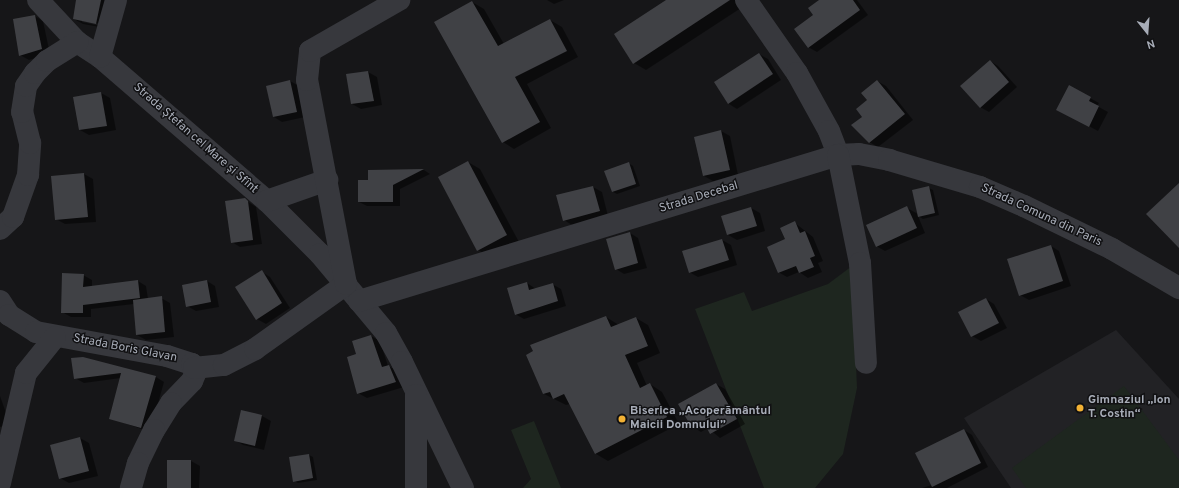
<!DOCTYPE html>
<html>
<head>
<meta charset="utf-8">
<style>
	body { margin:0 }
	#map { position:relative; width:1179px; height:488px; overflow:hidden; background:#161618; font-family:Overpass,sans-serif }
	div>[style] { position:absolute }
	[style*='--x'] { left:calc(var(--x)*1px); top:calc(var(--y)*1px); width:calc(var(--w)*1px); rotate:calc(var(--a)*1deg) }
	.built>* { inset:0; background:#222225 }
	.green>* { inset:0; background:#1e261f }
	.shadow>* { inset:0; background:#0007 }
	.building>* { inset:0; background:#404145 }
	.minor>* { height:22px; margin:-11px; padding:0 11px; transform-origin:11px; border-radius:11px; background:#37383d }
	.dots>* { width:11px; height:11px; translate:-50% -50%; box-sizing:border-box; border:2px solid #111113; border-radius:50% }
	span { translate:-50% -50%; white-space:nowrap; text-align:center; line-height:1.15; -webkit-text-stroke:3px #111113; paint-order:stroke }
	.street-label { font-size:12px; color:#a8adb8 }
	.poi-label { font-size:12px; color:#a8adb8; font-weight:700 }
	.left { translate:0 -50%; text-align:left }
	.north { position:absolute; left:1127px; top:12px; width:40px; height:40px; -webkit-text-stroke:3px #111113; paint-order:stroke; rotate:163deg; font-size:11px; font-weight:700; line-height:16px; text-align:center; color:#a8adb8 }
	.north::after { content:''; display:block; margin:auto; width:14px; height:18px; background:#a8adb8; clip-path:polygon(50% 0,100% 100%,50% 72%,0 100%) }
</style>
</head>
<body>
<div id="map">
	<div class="built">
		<div style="clip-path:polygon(1116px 330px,1179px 399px,1179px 488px,1011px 488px,964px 418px)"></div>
	</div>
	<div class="green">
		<div style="clip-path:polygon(852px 266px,857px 388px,843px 454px,815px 488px,764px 488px,695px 309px,744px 292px,752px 311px,828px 284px)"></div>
		<div style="clip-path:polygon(1124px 386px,1179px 460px,1179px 488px,1026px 488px,1012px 468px)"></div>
		<div style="clip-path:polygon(534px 421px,561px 488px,523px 488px,531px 479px,511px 430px)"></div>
	</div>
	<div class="shadow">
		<div style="clip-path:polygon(evenodd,77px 0,110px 0,105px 28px,83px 24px,74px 19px,77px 0,82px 20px,101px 24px,101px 26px,82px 22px,82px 20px)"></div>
		<div style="clip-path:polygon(547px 0,564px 0,554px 4px)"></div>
		<div style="clip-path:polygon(668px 0,735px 0,741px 8px,646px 70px,634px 63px)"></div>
		<div style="clip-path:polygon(821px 0,857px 0,868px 15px,817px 52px,808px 47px)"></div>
		<div style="clip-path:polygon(472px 2px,484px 9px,504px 44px,550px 20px,562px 27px,578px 57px,527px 84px,551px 128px,514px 149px,503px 142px,436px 22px)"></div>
		<div style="clip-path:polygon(35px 16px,43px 21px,50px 54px,29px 60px,20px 55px)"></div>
		<div style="clip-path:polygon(759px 54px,768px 59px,781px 80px,737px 109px,729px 104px)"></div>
		<div style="clip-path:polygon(990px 61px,998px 66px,1017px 87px,989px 112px,980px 107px)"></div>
		<div style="clip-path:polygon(368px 72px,377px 77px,382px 105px,361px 109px,352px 104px,347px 75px)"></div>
		<div style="clip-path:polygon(290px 81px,299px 86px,305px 117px,282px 122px,274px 117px)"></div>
		<div style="clip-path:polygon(877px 81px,886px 86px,913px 120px,878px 147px,869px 142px,864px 117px)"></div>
		<div style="clip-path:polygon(101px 93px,110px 98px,116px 130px,89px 135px,80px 130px,75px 98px)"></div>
		<div style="clip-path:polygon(1090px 98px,1099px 103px,1097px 106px,1108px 112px,1098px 131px,1066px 114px)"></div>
		<div style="clip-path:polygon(721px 131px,730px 136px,738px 175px,713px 181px,704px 176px)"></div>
		<div style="clip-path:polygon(468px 162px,480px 169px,519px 242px,490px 257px,478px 250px)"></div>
		<div style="clip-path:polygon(628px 163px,633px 166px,640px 186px,617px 194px,613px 192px,606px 172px)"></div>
		<div style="clip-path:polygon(424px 170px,430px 174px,400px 189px,400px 206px,367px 206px,359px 202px,369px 181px,369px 171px)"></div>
		<div style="clip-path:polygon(84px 174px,93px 179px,96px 222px,65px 224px,56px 219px)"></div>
		<div style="clip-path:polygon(593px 187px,602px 192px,608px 216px,572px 225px,564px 220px)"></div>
		<div style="clip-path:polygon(929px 188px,933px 190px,939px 215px,923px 219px,918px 216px,925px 233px,885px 251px,876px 246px,907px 208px,918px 214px)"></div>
		<div style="clip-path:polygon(244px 199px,256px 207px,262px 244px,240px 247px,232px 242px)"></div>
		<div style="clip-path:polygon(751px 208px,760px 213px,765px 231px,737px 240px,728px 235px)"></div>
		<div style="clip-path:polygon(795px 223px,813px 237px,823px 261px,818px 263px,822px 272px,808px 278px,799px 272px,787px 277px,778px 272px,786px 240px)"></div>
		<div style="clip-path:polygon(630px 233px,638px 238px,647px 268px,624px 274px,616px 269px)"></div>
		<div style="clip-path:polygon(722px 240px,731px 245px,737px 265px,698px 277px,689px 272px)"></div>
		<div style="clip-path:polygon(1051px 246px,1059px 251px,1071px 286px,1029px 300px,1020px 295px)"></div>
		<div style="clip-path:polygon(262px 272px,270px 277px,290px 308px,266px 324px,257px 319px)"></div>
		<div style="clip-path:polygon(83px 275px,92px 280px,92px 287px,138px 281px,146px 286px,148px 299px,161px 298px,170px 303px,174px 337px,146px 340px,137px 335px,134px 304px,91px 309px,91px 317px,71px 317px,62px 312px)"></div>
		<div style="clip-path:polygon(207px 281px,215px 286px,219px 307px,196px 311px,187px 306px)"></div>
		<div style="clip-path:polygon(527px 283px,536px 289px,552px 284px,561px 289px,566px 306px,524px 319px,515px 314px)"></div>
		<div style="clip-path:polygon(986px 299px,994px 304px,1007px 328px,981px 341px,972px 336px)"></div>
		<div style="clip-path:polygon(606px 317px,619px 325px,636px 318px,648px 325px,660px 353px,637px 363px,647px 386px,650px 384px,662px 392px,679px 424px,608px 461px,596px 454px,570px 404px,566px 405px,544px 394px)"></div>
		<div style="clip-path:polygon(371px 336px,380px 341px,388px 366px,398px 371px,404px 387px,367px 398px,358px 393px,357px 355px)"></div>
		<div style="clip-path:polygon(73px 359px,156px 377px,164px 382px,150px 432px,110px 418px,121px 378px,84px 383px,75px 378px)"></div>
		<div style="clip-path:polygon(716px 384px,725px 389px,745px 424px,720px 438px,708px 428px,701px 432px,693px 427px)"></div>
		<div style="clip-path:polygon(0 396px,10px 424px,0 427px)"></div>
		<div style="clip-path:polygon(241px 411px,262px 416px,271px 421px,264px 450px,243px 445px,235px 440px)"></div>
		<div style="clip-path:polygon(964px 430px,972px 435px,988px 467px,947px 488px,922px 488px,932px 485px)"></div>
		<div style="clip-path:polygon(80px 438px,89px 443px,98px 476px,69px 483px,60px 478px)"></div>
		<div style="clip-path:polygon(309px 455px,313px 457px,317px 480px,298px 483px,294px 481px)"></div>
		<div style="clip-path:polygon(168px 461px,191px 461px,200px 466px,199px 488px,168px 488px)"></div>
	</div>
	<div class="building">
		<div style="clip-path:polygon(76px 0,101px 0,96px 24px,73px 19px)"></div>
		<div style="clip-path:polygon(666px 0,730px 0,633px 64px,614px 34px)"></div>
		<div style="clip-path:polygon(819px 0,853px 0,860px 10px,808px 48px,794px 29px,813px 15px,808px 8px)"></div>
		<div style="clip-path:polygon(472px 1px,498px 46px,550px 19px,567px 51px,515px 77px,540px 122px,502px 143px,434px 22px)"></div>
		<div style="clip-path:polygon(35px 15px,42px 49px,19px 56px,13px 19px)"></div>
		<div style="clip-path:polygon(759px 53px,773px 74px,728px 104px,714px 82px)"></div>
		<div style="clip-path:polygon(990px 60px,1009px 82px,980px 108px,960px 86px)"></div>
		<div style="clip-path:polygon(368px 71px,374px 101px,351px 104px,346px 74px)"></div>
		<div style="clip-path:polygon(290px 80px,297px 112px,273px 117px,266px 86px)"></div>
		<div style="clip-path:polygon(877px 80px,905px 114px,869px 143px,851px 125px,862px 117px,856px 109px,867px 100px,861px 93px)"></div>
		<div style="clip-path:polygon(1069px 85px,1091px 97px,1089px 101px,1099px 106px,1089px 127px,1056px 110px)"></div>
		<div style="clip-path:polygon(101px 92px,107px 126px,79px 130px,73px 97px)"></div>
		<div style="clip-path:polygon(721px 130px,730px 170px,703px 176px,694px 137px)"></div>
		<div style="clip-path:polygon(468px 161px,507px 235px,477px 251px,438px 177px)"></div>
		<div style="clip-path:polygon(629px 162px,636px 184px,612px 192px,604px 171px)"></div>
		<div style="clip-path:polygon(424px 169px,393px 185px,393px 202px,358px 202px,358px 180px,368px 180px,368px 170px)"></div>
		<div style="clip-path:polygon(84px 173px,88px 217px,55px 220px,51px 176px)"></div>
		<div style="clip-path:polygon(1179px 183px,1179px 248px,1146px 214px)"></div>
		<div style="clip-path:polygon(593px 186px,600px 211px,563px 221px,556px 195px)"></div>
		<div style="clip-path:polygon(929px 186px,935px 213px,918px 217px,912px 190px)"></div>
		<div style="clip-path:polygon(245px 198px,248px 201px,253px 240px,231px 243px,225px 201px)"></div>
		<div style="clip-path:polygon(907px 206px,917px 228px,876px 247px,866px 225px)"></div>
		<div style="clip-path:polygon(751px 207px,757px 226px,727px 235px,721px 216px)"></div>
		<div style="clip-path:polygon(795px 221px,800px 233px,805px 231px,815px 256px,810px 258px,814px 267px,799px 273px,796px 266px,778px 273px,767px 247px,785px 239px,780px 228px)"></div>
		<div style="clip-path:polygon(630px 232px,638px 263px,615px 270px,606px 239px)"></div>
		<div style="clip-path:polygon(722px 239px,729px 260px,689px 273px,682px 251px)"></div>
		<div style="clip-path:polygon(1051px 245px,1063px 281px,1019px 296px,1007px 259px)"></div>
		<div style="clip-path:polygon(262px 270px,282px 303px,256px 320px,235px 287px)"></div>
		<div style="clip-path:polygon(62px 273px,84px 274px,83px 287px,138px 280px,140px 298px,83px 305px,83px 313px,61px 313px)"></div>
		<div style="clip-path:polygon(207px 280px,211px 302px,186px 307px,182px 285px)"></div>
		<div style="clip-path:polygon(527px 282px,529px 290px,553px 283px,558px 301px,515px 315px,507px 288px)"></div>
		<div style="clip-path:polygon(162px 296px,165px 332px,136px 335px,133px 300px)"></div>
		<div style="clip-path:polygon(986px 298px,999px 323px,971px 337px,958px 312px)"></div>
		<div style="clip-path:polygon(606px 316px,611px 327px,636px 317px,648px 346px,625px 355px,640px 388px,650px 383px,667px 417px,595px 454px,564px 394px,553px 399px,550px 392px,543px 394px,526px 355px,533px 351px,530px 345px)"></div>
		<div style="clip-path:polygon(371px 335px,382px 367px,389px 365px,396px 382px,357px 394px,347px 357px,356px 354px,352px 341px)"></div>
		<div style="clip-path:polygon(83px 357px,156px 376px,141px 428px,109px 419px,121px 373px,74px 379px,71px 358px)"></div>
		<div style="clip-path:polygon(716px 383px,737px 419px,710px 434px,703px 421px,692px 428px,678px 404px)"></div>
		<div style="clip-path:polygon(241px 410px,262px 415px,255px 446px,234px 441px)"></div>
		<div style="clip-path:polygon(964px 429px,981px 463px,932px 487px,915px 453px)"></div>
		<div style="clip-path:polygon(80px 437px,89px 471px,59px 479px,50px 445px)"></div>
		<div style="clip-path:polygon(309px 454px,313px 478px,293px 482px,289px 457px)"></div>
		<div style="clip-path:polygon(167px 460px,191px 460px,191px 488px,167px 488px)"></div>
	</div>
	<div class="minor">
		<div style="--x:38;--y:0;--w:57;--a:47.1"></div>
		<div style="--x:77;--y:42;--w:27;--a:33"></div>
		<div style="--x:100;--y:57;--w:221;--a:40.8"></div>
		<div style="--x:267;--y:201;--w:75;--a:45"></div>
		<div style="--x:320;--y:254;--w:103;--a:50.1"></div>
		<div style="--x:386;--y:333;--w:33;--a:61"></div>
		<div style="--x:402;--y:362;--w:140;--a:64.2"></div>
		<div style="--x:746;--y:0;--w:89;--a:55.1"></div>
		<div style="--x:797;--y:73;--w:66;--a:61.1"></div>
		<div style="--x:829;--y:131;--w:26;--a:69"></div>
		<div style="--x:838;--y:155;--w:21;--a:-3"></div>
		<div style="--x:859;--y:154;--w:31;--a:11"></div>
		<div style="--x:889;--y:160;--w:95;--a:16.5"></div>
		<div style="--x:980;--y:187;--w:48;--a:23.4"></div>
		<div style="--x:1024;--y:206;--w:98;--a:26"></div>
		<div style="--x:1112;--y:249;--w:78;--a:30.2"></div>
		<div style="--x:100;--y:57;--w:59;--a:-74.3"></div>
		<div style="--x:267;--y:201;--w:64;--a:-19.3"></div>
		<div style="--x:0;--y:229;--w:18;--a:-43"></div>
		<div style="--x:13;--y:217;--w:45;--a:-70.3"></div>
		<div style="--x:28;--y:175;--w:32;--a:-86"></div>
		<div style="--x:30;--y:143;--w:32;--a:-104"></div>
		<div style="--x:22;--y:112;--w:26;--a:-81"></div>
		<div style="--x:26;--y:86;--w:16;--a:-55"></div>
		<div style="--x:35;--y:73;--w:17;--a:-45"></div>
		<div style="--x:47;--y:61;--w:36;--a:-32"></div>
		<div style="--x:0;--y:301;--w:17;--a:57"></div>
		<div style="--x:9;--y:315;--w:32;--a:32"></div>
		<div style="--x:36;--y:332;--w:133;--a:10.4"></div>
		<div style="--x:167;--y:356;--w:26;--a:18"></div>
		<div style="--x:192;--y:364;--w:10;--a:73"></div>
		<div style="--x:195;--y:374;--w:8;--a:113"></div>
		<div style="--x:192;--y:381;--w:30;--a:134"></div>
		<div style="--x:171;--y:403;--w:32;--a:122"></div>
		<div style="--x:154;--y:430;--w:37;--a:116"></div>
		<div style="--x:138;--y:463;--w:26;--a:106"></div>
		<div style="--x:359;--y:301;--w:501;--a:-16.95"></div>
		<div style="--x:838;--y:155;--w:110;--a:78.5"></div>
		<div style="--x:860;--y:263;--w:100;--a:86.6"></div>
		<div style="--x:194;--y:368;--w:30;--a:-6"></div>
		<div style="--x:224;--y:365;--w:35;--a:-27"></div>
		<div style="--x:255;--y:349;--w:112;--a:-35.5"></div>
		<div style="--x:346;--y:284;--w:208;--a:-100.8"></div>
		<div style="--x:307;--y:80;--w:29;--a:-84"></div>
		<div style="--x:310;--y:51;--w:103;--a:-29.8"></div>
		<div style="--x:0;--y:483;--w:113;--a:-76.7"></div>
		<div style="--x:26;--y:373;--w:46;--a:-51.1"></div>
		<div style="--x:416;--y:488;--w:93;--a:-90"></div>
	</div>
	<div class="dots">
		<div style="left:1080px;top:408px;background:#f2b134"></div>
		<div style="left:622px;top:419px;background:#f2b134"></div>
	</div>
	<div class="street-label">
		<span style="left:195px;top:139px;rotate:41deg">Strada Ștefan cel Mare și Sfînt</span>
		<span style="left:699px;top:198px;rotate:-17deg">Strada Decebal</span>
		<span style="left:1041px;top:216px;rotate:25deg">Strada Comuna din Paris</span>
		<span style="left:125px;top:349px;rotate:11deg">Strada Boris Glavan</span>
	</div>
	<div class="poi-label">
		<span class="left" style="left:1088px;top:408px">Gimnaziul „Ion<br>T. Costin“</span>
		<span class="left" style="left:630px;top:419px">Biserica „Acoperământul<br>Maicii Domnului”</span>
	</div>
	<div class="north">N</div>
</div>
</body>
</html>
